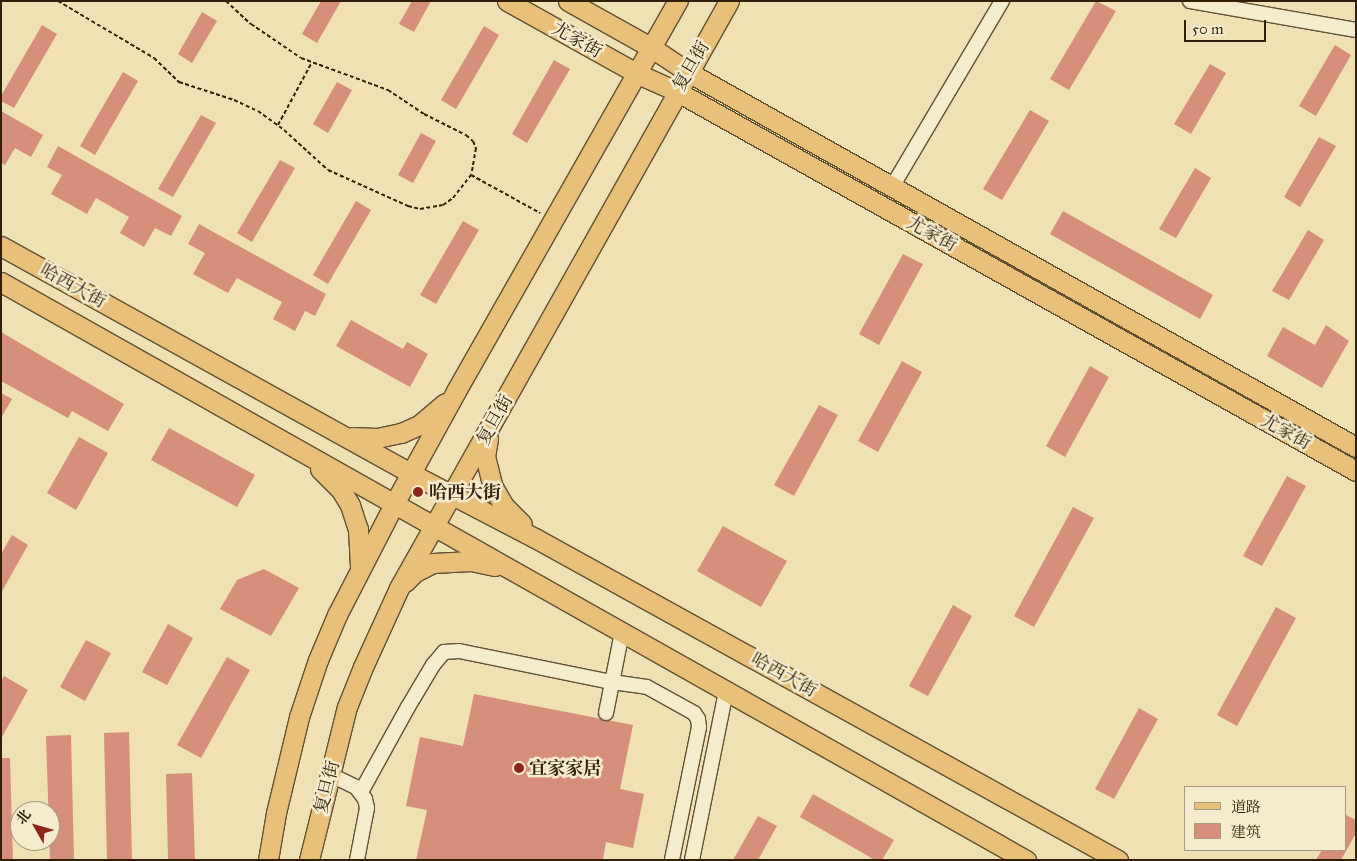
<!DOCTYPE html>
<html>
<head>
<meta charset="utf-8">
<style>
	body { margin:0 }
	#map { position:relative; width:1357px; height:861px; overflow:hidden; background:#efe1b4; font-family:"IM FELL Great Primer","Noto Serif SC",serif }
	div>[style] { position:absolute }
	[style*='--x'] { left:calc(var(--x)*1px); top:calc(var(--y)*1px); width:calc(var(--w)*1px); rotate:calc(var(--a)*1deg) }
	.building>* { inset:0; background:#d58f7a }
	.path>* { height:2px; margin-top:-1px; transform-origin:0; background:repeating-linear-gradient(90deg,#321f0a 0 4px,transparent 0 6.5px) }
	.roads { filter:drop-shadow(1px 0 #615034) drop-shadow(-1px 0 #615034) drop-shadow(0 1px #615034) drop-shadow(0 -1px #615034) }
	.minor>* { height:14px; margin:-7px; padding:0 7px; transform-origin:7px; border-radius:7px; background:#f5ecce }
	.major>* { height:19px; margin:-9.5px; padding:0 9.5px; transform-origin:9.5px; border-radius:9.5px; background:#e8c07a }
	.dots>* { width:14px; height:14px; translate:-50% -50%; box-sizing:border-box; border:2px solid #f5ecce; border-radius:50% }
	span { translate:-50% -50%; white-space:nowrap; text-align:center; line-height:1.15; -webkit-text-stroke:5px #f5ecce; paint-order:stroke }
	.street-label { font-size:18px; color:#321f0a }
	.poi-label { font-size:18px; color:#321f0a; font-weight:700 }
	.left { translate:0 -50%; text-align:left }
	.frame { position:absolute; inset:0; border:2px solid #321f0a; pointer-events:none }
	.legend { position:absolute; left:1184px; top:786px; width:162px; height:65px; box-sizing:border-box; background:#f5ecce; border:1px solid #a79a80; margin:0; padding:6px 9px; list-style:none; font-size:15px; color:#321f0a }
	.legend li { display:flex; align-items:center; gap:10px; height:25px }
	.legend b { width:25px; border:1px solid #a79a80 }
	.north { position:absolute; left:10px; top:801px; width:50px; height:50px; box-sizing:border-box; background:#f5ecce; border:1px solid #a79a80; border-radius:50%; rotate:308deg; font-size:14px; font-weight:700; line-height:20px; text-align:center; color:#321f0a }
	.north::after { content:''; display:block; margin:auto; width:18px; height:22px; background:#8f2418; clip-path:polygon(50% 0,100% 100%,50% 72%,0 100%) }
	.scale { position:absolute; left:1184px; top:20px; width:82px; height:22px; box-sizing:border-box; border:2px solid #321f0a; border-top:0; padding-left:6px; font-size:15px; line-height:18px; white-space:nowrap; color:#321f0a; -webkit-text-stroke:4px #f5ecce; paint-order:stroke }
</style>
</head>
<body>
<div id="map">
	<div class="building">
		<div style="clip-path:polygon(321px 1px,341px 1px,317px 43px,302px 34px)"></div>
		<div style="clip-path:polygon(412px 1px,431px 1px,414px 32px,399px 24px)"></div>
		<div style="clip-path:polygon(1096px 1px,1116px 11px,1069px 90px,1050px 79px)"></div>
		<div style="clip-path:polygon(202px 12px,217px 21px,192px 63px,178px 54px)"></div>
		<div style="clip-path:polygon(42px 25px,57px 34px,14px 108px,1px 101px,1px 96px)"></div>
		<div style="clip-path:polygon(484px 26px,499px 35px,456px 109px,441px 100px)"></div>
		<div style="clip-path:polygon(1335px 45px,1351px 55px,1316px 116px,1299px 106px)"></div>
		<div style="clip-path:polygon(554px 60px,570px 69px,527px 143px,512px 134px)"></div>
		<div style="clip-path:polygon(1210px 64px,1226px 73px,1191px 134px,1174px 124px)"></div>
		<div style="clip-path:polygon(123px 72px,138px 81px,95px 155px,80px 146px)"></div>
		<div style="clip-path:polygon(337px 82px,352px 90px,328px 133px,313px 124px)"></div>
		<div style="clip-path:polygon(1030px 110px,1049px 121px,1002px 200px,983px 189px)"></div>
		<div style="clip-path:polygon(1px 111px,43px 135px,31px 157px,15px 148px,5px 165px,1px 163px)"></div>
		<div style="clip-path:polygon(201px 115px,216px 123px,173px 197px,158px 189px)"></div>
		<div style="clip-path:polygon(421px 133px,436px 141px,413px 183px,398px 175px)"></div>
		<div style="clip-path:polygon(1319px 137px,1336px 146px,1300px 207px,1284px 197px)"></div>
		<div style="clip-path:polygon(58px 146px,182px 216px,171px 236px,155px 228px,144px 247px,120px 233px,129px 217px,96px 198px,87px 214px,51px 194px,62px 175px,47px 167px)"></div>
		<div style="clip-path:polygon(280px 160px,295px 168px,252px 242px,237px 233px)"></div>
		<div style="clip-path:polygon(1195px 168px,1211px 178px,1176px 238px,1159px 229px)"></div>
		<div style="clip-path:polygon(356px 201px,371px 210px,328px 284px,313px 275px)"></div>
		<div style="clip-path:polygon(1063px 211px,1213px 295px,1200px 319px,1050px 234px)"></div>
		<div style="clip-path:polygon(463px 221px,479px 230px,436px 304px,420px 295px)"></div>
		<div style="clip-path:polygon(199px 224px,326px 294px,315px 316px,305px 311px,295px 331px,273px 319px,282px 302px,237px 278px,228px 293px,193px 274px,205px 253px,188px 244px)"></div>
		<div style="clip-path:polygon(1308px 230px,1324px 240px,1289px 300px,1272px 291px)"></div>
		<div style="clip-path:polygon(903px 254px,923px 264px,879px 345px,859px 334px)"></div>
		<div style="clip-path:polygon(351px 320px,403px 349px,407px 342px,428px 354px,410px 387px,336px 346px)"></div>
		<div style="clip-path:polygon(1326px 325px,1349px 341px,1322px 388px,1267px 356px,1283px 327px,1315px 345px)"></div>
		<div style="clip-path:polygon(1px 332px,124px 404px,108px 431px,72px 411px,68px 418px,1px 381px)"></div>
		<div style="clip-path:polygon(902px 361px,922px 372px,878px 452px,858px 441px)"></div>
		<div style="clip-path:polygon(1090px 366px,1109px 377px,1065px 457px,1046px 446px)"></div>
		<div style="clip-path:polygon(1px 393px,12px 399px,1px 418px)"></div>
		<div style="clip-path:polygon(819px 405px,838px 415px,794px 496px,774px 485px)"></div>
		<div style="clip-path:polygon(169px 428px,255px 475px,237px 507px,151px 460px)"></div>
		<div style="clip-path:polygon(79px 437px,108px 453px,76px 510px,47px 493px)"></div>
		<div style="clip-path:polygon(1287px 476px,1306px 486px,1262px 566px,1243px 556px)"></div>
		<div style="clip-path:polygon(1073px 507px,1094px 518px,1034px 627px,1014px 616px)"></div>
		<div style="clip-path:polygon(723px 526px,787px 561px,761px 607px,697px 571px)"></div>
		<div style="clip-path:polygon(12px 535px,28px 545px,1px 593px,1px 554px)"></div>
		<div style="clip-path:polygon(264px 569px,299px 588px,271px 636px,220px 609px,237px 580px)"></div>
		<div style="clip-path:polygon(953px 605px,972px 616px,928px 696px,909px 686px)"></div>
		<div style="clip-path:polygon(1276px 607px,1296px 618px,1237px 726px,1217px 715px)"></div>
		<div style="clip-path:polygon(168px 624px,193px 638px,167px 685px,142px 672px)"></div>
		<div style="clip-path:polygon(86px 640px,111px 653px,85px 701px,60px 687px)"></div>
		<div style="clip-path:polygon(227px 657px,250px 670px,201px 758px,177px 745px)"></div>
		<div style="clip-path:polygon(4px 676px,28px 690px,1px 739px,1px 681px)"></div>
		<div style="clip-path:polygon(474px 694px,633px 725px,620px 789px,644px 794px,633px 848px,606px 842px,603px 860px,416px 860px,427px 810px,406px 806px,420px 737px,463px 746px)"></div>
		<div style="clip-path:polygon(1139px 708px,1158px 719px,1114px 799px,1095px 789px)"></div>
		<div style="clip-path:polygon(129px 732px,132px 860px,107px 860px,104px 733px)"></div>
		<div style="clip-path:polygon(71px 735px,74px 860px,50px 860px,46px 736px)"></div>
		<div style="clip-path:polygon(1px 758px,10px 758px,13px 860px,1px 860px)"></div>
		<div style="clip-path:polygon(192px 773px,195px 860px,168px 860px,166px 774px)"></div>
		<div style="clip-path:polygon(813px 794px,894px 840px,882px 860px,875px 860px,800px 817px)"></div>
		<div style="clip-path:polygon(1346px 815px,1356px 820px,1356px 833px,1341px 860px,1316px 860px,1322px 850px,1346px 850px)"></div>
		<div style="clip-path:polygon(758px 816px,777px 826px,758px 860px,733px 860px)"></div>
	</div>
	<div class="path">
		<div style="--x:58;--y:1;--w:112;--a:30.7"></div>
		<div style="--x:154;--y:58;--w:35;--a:44"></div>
		<div style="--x:179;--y:82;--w:58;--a:18.1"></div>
		<div style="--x:234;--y:100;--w:26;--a:25"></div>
		<div style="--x:258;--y:111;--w:32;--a:36"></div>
		<div style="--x:284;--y:130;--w:59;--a:42.3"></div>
		<div style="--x:328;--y:170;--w:88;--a:24.2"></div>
		<div style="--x:408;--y:206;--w:12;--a:14"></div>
		<div style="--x:420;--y:209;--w:23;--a:-10"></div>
		<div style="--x:443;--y:205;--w:12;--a:-35"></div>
		<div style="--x:453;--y:198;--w:29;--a:-52"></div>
		<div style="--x:471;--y:175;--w:79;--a:28.8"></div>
		<div style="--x:226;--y:1;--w:34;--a:43"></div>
		<div style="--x:251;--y:24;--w:60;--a:34.2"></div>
		<div style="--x:301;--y:58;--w:93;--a:20.2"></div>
		<div style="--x:388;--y:90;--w:43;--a:33.7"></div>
		<div style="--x:424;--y:114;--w:47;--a:26.6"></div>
		<div style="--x:466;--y:135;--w:9;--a:41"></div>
		<div style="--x:473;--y:141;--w:8;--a:67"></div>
		<div style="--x:476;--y:148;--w:27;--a:100"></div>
		<div style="--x:278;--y:125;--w:69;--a:-61.6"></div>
	</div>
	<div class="roads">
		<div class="minor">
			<div style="--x:1190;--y:1;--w:169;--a:9.9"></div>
			<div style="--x:892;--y:187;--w:216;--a:-59.4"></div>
			<div style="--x:606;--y:713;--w:83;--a:-78.8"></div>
			<div style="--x:329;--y:774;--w:30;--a:26"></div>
			<div style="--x:356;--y:787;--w:15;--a:53"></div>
			<div style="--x:365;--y:799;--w:9;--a:77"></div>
			<div style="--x:367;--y:808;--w:53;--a:100.9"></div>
			<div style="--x:361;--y:792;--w:97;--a:-61.1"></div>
			<div style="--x:408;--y:707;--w:49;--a:-59.2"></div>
			<div style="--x:433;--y:665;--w:17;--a:-50"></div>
			<div style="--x:444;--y:652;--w:15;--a:-4"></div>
			<div style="--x:459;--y:651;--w:156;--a:11.5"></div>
			<div style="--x:612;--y:682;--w:35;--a:8"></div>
			<div style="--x:647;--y:687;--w:54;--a:29"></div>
			<div style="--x:694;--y:713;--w:7;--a:56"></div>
			<div style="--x:698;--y:719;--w:8;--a:83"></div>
			<div style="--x:699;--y:727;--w:136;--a:101.5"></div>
			<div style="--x:692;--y:860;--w:172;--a:-78.6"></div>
		</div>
		<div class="major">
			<div style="--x:507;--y:1;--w:150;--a:29.1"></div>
			<div style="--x:638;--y:74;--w:42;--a:24.1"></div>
			<div style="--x:676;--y:91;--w:779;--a:29.2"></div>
			<div style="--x:568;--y:1;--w:96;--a:29.2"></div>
			<div style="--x:652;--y:48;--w:43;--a:33.7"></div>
			<div style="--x:688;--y:72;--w:766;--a:29.31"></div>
			<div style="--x:1;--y:246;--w:470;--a:29"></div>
			<div style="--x:412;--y:474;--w:139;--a:27.5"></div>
			<div style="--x:535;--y:538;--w:666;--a:28.91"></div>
			<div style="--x:1;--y:282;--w:1177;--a:29.42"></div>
			<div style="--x:351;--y:437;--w:26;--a:2"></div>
			<div style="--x:377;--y:438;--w:25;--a:-12"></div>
			<div style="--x:401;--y:433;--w:20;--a:-24"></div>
			<div style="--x:419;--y:425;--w:34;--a:-40"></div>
			<div style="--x:488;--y:439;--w:17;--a:100"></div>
			<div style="--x:485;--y:456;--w:32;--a:76"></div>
			<div style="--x:493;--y:487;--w:22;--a:60"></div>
			<div style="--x:504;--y:506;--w:25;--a:45"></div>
			<div style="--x:320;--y:469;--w:30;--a:45"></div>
			<div style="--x:341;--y:490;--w:17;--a:59"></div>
			<div style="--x:350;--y:505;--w:25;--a:72"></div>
			<div style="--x:358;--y:529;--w:37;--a:87"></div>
			<div style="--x:405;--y:582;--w:14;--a:-45"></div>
			<div style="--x:415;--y:572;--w:20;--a:-27"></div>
			<div style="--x:433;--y:563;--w:38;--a:-3"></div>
			<div style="--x:471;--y:561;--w:24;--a:12"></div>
			<div style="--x:268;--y:860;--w:48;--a:-80.3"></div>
			<div style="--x:276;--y:813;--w:99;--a:-76.5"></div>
			<div style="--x:299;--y:717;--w:60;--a:-71.6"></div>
			<div style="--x:318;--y:660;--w:49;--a:-67.1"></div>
			<div style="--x:337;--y:615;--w:125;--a:-62.8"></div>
			<div style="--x:394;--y:504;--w:129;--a:-61.2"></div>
			<div style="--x:456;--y:391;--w:449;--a:-60.4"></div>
			<div style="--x:309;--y:860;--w:158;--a:-76.1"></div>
			<div style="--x:347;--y:707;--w:43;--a:-68.2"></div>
			<div style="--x:363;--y:667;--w:87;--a:-65.5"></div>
			<div style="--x:399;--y:588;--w:673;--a:-60.66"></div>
		</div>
	</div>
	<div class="dots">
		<div style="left:418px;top:492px;background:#8f2418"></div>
		<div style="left:519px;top:768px;background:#8f2418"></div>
	</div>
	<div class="street-label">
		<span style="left:577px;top:40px;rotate:29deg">尤家街</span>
		<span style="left:691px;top:66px;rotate:-60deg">复旦街</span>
		<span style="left:932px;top:234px;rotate:29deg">尤家街</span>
		<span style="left:73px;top:286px;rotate:29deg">哈西大街</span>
		<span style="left:495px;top:420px;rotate:-61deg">复旦街</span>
		<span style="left:1286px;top:432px;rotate:29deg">尤家街</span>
		<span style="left:784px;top:675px;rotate:29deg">哈西大街</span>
		<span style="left:327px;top:787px;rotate:-76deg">复旦街</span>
	</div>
	<div class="poi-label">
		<span class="left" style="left:429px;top:492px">哈西大街</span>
		<span class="left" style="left:529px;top:768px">宜家家居</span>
	</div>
	<div class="frame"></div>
	<ul class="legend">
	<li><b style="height:6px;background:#e8c07a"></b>道路</li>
	<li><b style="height:14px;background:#d58f7a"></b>建筑</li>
	</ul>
	<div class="north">北</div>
	<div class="scale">50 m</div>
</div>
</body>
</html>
